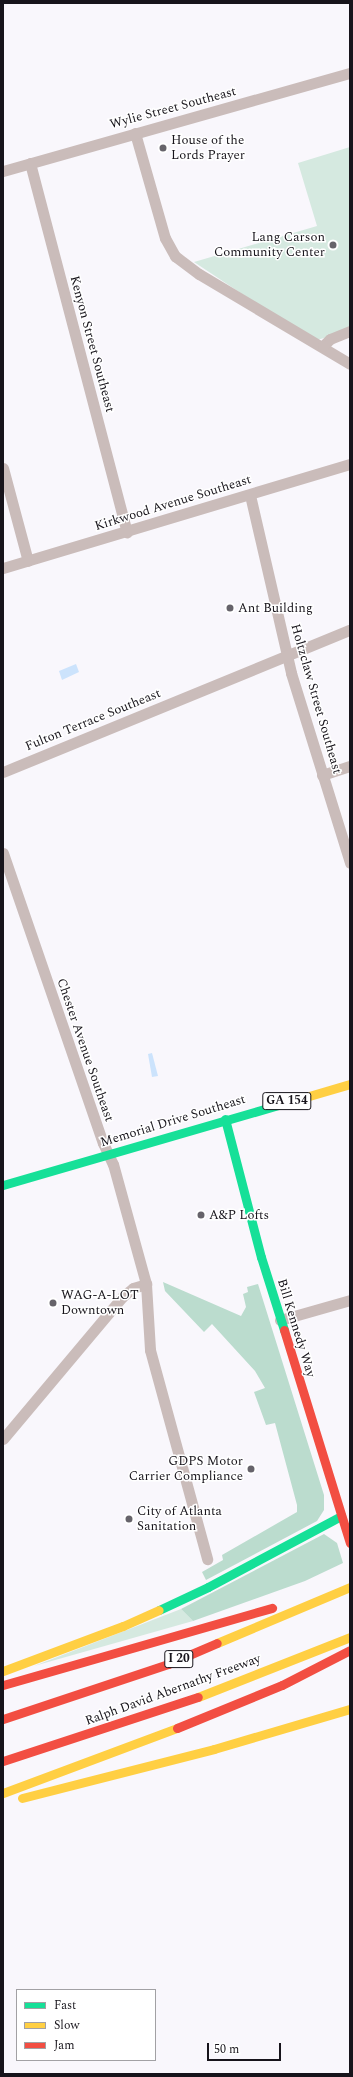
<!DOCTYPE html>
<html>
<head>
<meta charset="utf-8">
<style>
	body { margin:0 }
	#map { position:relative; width:353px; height:2077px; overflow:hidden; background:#f9f7fc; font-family:Spectral,serif }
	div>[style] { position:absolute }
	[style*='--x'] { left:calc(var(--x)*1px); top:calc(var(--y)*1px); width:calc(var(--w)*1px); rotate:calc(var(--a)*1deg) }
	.green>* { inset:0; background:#d5e9e0 }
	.forest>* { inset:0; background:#bbdcce }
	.water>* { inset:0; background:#cce3fc }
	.street>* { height:11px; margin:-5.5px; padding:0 5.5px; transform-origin:5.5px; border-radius:5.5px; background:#cabcba }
	.fast>* { height:9px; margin:-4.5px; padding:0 4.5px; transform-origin:4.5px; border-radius:4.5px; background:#16e098 }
	.slow>* { height:9px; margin:-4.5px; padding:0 4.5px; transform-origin:4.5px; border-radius:4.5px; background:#ffcf43 }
	.jam>* { height:9px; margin:-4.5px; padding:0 4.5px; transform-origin:4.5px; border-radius:4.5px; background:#f24e42 }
	.dots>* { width:11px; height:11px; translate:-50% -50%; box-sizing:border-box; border:2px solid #fff; border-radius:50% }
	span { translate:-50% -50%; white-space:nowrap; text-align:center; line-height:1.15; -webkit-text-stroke:3px #fff; paint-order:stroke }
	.shield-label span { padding:1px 3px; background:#fff; border:1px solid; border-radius:3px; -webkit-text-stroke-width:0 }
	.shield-label { font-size:12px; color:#17141b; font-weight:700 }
	.street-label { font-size:13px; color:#17141b }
	.poi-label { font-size:13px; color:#17141b }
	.left { translate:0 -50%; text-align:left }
	.right { translate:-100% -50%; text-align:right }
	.frame { position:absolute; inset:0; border:4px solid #17141b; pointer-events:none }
	.legend { position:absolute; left:16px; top:1989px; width:140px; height:72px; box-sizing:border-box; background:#fff; border:1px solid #a2a1a4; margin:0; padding:5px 7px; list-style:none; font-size:12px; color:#17141b }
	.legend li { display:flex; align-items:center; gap:8px; height:20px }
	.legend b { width:20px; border:1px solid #a2a1a4 }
	.scale { position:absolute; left:207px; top:2043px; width:74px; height:18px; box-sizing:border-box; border:2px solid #17141b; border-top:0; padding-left:5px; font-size:12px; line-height:14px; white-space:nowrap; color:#17141b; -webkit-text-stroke:3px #fff; paint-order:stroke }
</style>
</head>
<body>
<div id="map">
	<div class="green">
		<div style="clip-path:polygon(350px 147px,350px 331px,313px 341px,194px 262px,317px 226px,298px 163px)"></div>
		<div style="clip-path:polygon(181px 1609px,193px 1621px,34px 1666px)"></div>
	</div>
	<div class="forest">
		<div style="clip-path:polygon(163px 1282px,241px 1316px,246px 1307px,243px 1294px,248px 1292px,247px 1287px,258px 1284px,324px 1495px,324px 1510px,317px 1521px,206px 1580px,202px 1572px,223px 1560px,222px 1555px,297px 1512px,297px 1505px,275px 1423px,266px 1425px,254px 1392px,265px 1388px,255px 1371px,212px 1324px,204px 1332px,165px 1291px)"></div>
		<div style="clip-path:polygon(324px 1534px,337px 1543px,343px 1563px,305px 1581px,193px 1621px,181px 1609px)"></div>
	</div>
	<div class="water">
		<div style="clip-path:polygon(76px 664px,79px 672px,62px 680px,59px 671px)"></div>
		<div style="clip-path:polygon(152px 1053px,158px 1076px,152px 1077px,148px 1054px)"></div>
	</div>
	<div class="street">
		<div style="--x:135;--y:133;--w:109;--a:74.1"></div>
		<div style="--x:165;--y:238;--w:21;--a:61"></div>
		<div style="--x:175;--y:256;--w:30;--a:37"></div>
		<div style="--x:199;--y:274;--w:176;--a:30.8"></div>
		<div style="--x:30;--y:163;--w:382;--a:75.3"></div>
		<div style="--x:3;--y:171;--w:361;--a:-15.8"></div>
		<div style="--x:323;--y:346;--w:10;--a:-45"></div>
		<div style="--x:330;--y:339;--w:22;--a:-22"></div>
		<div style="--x:3;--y:468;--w:96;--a:75"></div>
		<div style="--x:250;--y:495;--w:183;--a:77"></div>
		<div style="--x:291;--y:673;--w:199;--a:72.7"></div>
		<div style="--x:3;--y:568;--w:362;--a:-16.7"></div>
		<div style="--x:3;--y:772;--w:375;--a:-22.3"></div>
		<div style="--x:322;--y:775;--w:29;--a:-18"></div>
		<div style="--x:3;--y:853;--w:307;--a:71"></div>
		<div style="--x:103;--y:1143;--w:23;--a:65"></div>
		<div style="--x:113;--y:1164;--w:124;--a:74.6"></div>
		<div style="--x:146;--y:1284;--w:66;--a:86.5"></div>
		<div style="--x:150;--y:1350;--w:217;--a:74.7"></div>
		<div style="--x:280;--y:1320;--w:73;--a:-15.9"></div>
		<div style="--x:3;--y:1439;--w:185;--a:-50"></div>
		<div style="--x:122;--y:1297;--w:14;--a:-39"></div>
		<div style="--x:133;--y:1288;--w:14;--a:-17"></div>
	</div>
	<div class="fast">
		<div style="--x:225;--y:1119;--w:143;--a:75.4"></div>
		<div style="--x:261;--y:1257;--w:77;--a:72.5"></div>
		<div style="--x:3;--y:1185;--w:301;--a:-16.2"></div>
		<div style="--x:159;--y:1610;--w:54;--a:-25.1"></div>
		<div style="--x:208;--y:1587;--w:151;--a:-28.1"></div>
	</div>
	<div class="slow">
		<div style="--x:292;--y:1101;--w:60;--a:-16.3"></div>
		<div style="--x:217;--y:1643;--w:144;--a:-22.8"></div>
		<div style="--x:3;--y:1671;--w:128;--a:-20.6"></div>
		<div style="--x:123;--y:1626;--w:39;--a:-24"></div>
		<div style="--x:198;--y:1697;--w:163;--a:-21.5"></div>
		<div style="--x:3;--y:1793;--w:186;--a:-20.5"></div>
		<div style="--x:22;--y:1798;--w:198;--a:-14.3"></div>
		<div style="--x:214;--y:1749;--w:142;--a:-16.4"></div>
	</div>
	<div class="jam">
		<div style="--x:284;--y:1330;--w:223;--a:72.8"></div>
		<div style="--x:3;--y:1685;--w:280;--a:-16"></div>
		<div style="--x:3;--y:1719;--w:174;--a:-18.4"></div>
		<div style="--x:168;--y:1664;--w:53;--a:-23.2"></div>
		<div style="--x:177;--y:1728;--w:113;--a:-22.3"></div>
		<div style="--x:282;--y:1685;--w:76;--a:-27.2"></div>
		<div style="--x:3;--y:1761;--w:205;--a:-18.2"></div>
	</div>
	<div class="dots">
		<div style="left:163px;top:148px;background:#66636a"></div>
		<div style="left:333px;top:245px;background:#66636a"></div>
		<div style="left:230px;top:608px;background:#66636a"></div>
		<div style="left:201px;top:1215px;background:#66636a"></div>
		<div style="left:53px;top:1303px;background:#66636a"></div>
		<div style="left:251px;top:1469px;background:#66636a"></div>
		<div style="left:129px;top:1519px;background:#66636a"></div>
	</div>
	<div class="shield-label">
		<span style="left:287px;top:1101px">GA 154</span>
		<span style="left:179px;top:1659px">I 20</span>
	</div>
	<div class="street-label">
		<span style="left:173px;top:108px;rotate:-15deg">Wylie Street Southeast</span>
		<span style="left:92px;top:344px;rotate:75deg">Kenyon Street Southeast</span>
		<span style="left:173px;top:503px;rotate:-17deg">Kirkwood Avenue Southeast</span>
		<span style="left:316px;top:699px;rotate:74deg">Holtzclaw Street Southeast</span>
		<span style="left:93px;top:720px;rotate:-22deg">Fulton Terrace Southeast</span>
		<span style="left:85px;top:1050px;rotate:71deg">Chester Avenue Southeast</span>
		<span style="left:173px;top:1121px;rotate:-17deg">Memorial Drive Southeast</span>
		<span style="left:296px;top:1328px;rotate:73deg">Bill Kennedy Way</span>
		<span style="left:173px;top:1690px;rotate:-20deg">Ralph David Abernathy Freeway</span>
	</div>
	<div class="poi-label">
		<span class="left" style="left:171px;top:148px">House of the<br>Lords Prayer</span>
		<span class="right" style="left:325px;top:245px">Lang Carson<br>Community Center</span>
		<span class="left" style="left:238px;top:608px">Ant Building</span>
		<span class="left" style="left:209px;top:1215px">A&amp;P Lofts</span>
		<span class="left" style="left:61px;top:1303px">WAG-A-LOT<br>Downtown</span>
		<span class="right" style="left:243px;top:1469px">GDPS Motor<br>Carrier Compliance</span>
		<span class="left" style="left:137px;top:1519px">City of Atlanta<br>Sanitation</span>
	</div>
	<div class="frame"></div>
	<ul class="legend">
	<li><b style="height:5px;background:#16e098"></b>Fast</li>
	<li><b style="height:5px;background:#ffcf43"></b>Slow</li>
	<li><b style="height:5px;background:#f24e42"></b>Jam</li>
	</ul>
	<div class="scale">50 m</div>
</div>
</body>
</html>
